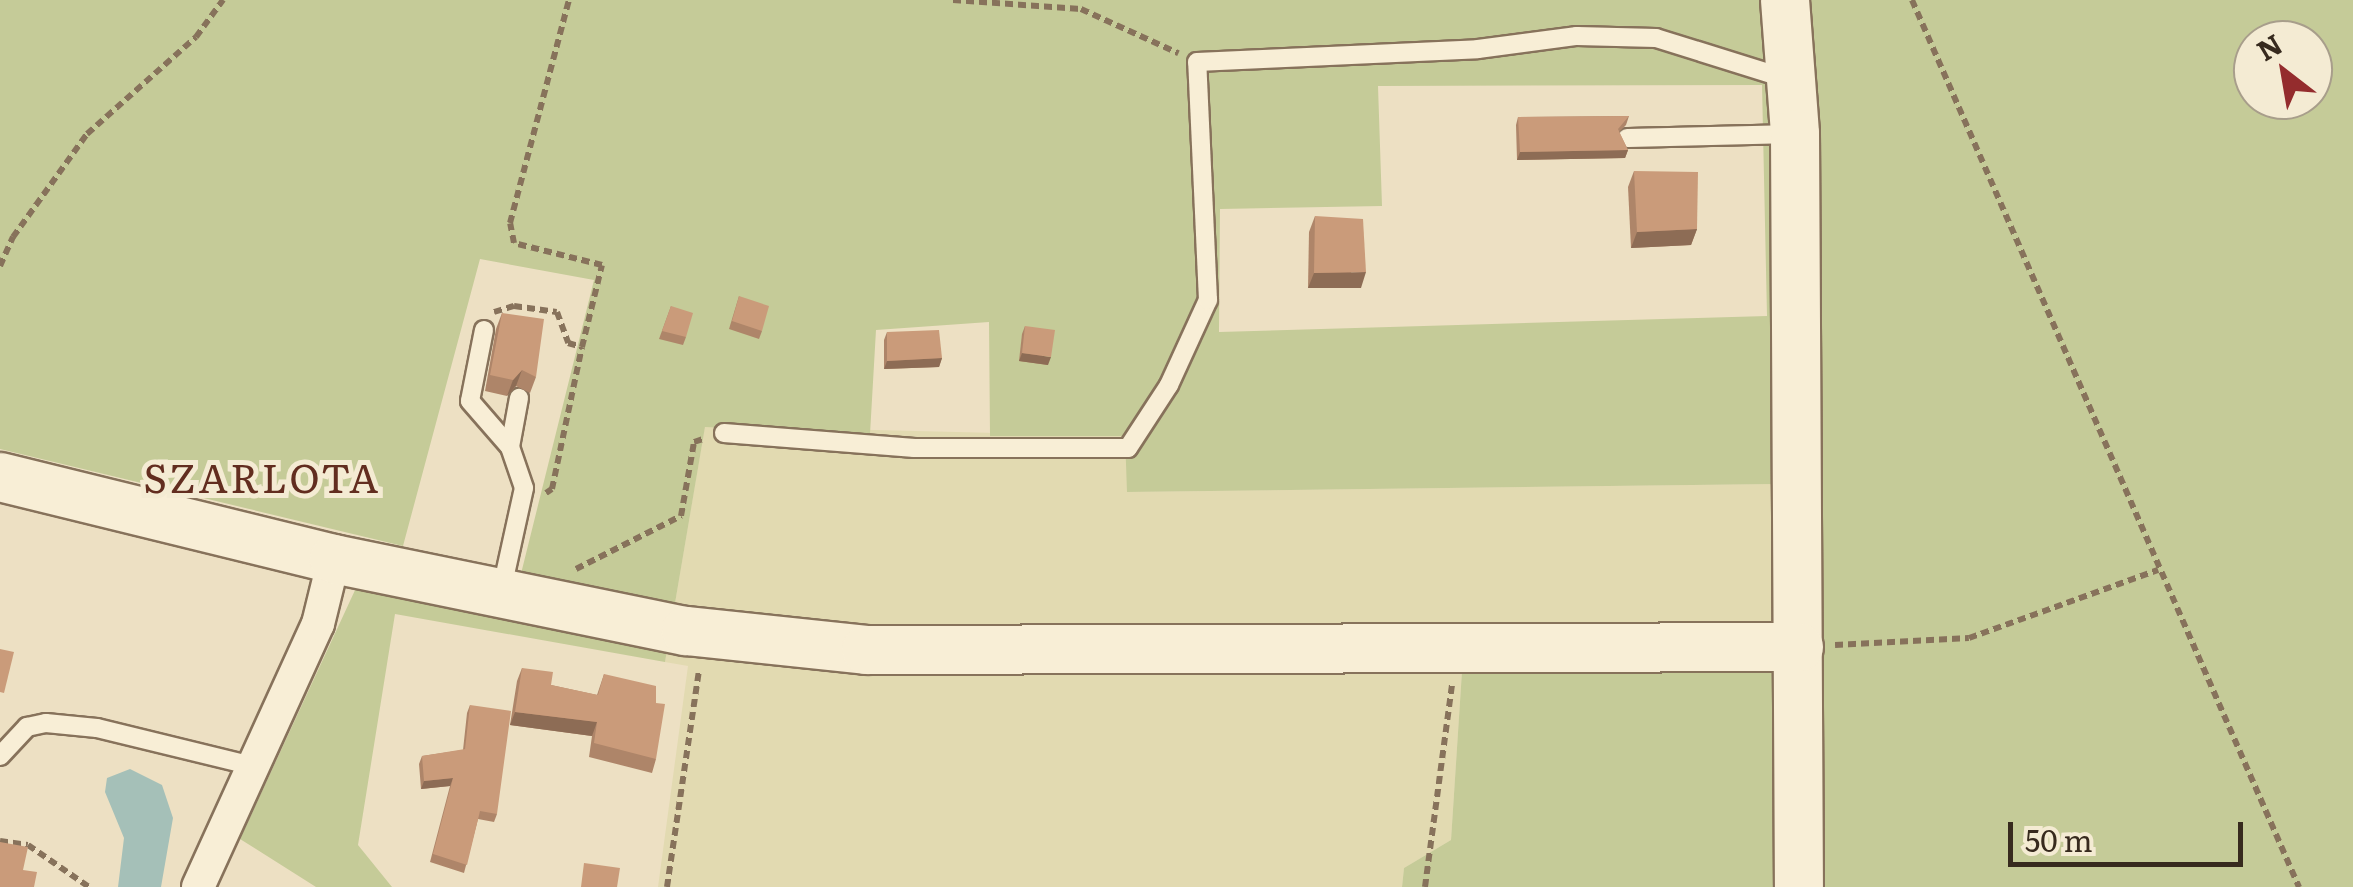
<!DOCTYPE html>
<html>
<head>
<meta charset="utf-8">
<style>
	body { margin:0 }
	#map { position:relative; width:2353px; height:887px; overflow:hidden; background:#ede0c3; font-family:Literata,serif }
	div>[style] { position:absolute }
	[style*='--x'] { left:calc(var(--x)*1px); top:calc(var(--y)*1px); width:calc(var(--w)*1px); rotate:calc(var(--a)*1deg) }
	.farmland>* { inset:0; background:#e2dab1 }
	.green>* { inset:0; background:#c5cb98 }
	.water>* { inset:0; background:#a5c0b8 }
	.path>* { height:6px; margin-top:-3px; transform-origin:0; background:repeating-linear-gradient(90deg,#87725b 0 8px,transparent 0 13px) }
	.roads { filter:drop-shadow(2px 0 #87725b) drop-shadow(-2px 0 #87725b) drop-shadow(0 2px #87725b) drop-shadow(0 -2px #87725b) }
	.lane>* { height:18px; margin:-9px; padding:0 9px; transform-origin:9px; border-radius:9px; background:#f8eed6 }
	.street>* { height:32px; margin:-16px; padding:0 16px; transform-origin:16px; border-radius:16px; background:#f8eed6 }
	.secondary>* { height:48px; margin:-24px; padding:0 24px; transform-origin:24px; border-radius:24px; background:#f8eed6 }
	.wall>* { inset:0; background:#ae8569 }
	.shaded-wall>* { inset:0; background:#8d6c55 }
	.building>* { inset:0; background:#ca9b7a }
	span { translate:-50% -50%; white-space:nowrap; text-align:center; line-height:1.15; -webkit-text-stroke:10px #f4ebd3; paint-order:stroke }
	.quarter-label { font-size:40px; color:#622d1f; letter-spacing:2.5px }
	.north { position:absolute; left:2233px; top:20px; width:100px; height:100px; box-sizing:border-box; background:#f4ebd3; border:2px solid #a89e8b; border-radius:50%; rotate:329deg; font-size:28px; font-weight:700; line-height:40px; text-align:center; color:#372a1e }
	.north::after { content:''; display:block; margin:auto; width:35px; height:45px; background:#942c2d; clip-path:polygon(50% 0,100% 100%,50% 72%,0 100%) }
	.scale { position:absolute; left:2008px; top:822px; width:235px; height:45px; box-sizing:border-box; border:5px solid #372a1e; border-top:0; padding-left:12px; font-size:30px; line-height:35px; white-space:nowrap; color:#372a1e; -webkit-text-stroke:8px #f4ebd3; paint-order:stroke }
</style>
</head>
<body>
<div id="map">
	<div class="farmland">
		<div style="clip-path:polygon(705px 426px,1125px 436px,1128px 492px,1776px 484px,1778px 667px,1462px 671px,1451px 840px,1404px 868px,1402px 887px,658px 887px,688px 666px,665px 662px)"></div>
	</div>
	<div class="green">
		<div style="clip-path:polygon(evenodd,0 0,2353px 0,2353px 887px,1402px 887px,1404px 868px,1451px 840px,1462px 671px,1778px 667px,1776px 484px,1127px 492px,1125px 436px,990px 436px,989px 322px,876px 330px,870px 434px,705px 427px,665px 662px,395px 614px,358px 845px,392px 887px,316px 887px,240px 839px,356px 588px,510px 618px,594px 280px,480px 259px,403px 546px,0 449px,0 0,2253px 40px,2313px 40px,2313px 100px,2253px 100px,2253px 40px,0 0,1762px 85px,1767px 316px,1219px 332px,1220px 209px,1382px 206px,1378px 86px,1762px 85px)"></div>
	</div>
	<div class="water">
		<div style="clip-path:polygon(130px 769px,162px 785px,173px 818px,161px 887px,118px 887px,124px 838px,105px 792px,107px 778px)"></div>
	</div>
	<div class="path">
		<div style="--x:953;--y:0;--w:128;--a:4"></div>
		<div style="--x:1081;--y:9;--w:107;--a:24.4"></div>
		<div style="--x:1912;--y:0;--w:968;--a:66.43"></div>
		<div style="--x:0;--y:266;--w:32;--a:-66"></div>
		<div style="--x:13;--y:237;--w:127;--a:-54.3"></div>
		<div style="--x:87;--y:134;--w:146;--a:-41.7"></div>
		<div style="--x:196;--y:37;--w:46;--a:-53.9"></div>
		<div style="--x:494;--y:312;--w:21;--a:-17"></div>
		<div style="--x:514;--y:306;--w:43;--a:7.9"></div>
		<div style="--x:557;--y:312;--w:33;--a:70"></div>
		<div style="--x:568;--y:343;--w:15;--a:16"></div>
		<div style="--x:582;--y:347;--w:84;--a:-76.3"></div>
		<div style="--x:602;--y:265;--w:91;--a:-166"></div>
		<div style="--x:514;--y:243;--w:20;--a:-101"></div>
		<div style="--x:510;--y:223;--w:231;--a:-75.2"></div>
		<div style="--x:546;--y:493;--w:7;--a:-34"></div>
		<div style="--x:552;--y:489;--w:145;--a:-78.1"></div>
		<div style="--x:576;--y:569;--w:118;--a:-26.8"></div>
		<div style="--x:681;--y:516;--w:75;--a:-80"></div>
		<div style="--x:694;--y:442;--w:9;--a:-18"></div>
		<div style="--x:1835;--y:645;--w:134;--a:-3"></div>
		<div style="--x:1969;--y:638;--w:201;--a:-19.8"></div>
		<div style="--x:0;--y:841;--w:28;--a:8"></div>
		<div style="--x:28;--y:845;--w:74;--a:34.5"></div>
		<div style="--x:667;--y:887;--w:218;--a:-81.6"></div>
		<div style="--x:1425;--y:887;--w:204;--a:-82.4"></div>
	</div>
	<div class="roads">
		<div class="lane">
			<div style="--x:1627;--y:138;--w:168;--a:-1.4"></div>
			<div style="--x:484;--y:330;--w:72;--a:101.2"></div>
			<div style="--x:470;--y:401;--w:61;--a:49"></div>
			<div style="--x:510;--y:447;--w:43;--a:71.1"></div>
			<div style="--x:524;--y:488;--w:107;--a:102.4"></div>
			<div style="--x:724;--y:433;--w:191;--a:4.5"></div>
			<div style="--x:914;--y:448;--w:214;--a:0"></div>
			<div style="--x:1128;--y:448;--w:75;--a:-56.9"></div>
			<div style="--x:1169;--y:385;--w:94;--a:-65.4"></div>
			<div style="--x:1208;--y:300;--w:238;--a:-92.6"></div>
			<div style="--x:1197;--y:62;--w:281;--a:-2.6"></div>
			<div style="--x:1478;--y:49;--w:100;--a:-7.5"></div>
			<div style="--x:1577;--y:36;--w:79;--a:1.5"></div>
			<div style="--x:1656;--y:38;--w:138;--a:17.3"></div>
			<div style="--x:510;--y:447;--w:50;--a:-79.6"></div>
			<div style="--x:0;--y:756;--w:40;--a:-47"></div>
			<div style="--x:27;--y:727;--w:19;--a:-12"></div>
			<div style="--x:46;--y:723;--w:51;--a:5.6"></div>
			<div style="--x:97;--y:728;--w:161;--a:13.7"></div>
		</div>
		<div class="street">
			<div style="--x:198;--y:887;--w:289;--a:-65.5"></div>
			<div style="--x:318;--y:624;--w:67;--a:-76.2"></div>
		</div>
		<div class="secondary">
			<div style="--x:1785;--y:0;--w:134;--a:85.7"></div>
			<div style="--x:1795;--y:134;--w:753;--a:89.7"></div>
			<div style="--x:0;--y:477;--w:344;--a:13.8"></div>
			<div style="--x:334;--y:559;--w:359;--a:11.6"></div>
			<div style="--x:686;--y:631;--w:181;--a:6"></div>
			<div style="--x:866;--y:650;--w:933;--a:-0.18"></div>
		</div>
	</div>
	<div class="wall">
		<div style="clip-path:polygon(1629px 116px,1626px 125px,1619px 132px,1628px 150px,1625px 158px,1517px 160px,1516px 125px,1518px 117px)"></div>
		<div style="clip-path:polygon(1634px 171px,1697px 229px,1691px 245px,1631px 248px,1628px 187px)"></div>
		<div style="clip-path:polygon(1315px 216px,1361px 288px,1308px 288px,1309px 232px)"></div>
		<div style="clip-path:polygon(739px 296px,762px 331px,759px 339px,729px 329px)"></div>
		<div style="clip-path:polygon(671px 306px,686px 337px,683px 345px,659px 339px)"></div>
		<div style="clip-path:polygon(502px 313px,536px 377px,530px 393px,516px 386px,507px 396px,485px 391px,496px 329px)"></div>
		<div style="clip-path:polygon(1025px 326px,1048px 365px,1019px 361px,1022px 334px)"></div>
		<div style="clip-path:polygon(887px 332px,942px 358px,939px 367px,884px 369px,884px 340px)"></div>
		<div style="clip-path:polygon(522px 668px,551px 685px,597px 695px,604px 674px,656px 759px,652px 773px,589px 757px,592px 736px,510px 725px,517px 681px)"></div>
		<div style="clip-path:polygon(470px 705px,497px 814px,494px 822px,478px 819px,464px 873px,430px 862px,450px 786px,421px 789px,419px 764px,422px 756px,463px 750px,467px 713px)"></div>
	</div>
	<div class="shaded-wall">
		<div style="clip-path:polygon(1628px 150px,1625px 158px,1517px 160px,1520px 152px)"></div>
		<div style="clip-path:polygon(1697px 229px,1691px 245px,1631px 248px,1637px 232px)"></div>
		<div style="clip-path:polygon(1366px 272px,1361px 288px,1308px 288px,1314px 273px)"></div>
		<div style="clip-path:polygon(1022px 353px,1051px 357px,1048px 365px,1019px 361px)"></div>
		<div style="clip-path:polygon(942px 358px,939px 367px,884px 369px,887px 361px)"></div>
		<div style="clip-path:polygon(522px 370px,516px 386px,507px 396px,513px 380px)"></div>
		<div style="clip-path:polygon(515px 712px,597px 722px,592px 736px,510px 725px)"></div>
		<div style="clip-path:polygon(453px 778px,450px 786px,421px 789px,424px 781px)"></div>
	</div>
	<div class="building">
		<div style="clip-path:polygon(1629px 116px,1618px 129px,1628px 150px,1520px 152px,1518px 117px)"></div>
		<div style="clip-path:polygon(1634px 171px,1698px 172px,1697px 229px,1637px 232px)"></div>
		<div style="clip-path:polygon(1315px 216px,1363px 219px,1366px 272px,1314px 273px)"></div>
		<div style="clip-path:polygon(739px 296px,769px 306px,762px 331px,732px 321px)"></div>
		<div style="clip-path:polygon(671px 306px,693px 313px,686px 337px,662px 331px)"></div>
		<div style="clip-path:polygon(502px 313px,544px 319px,536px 377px,522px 370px,513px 380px,490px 375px)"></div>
		<div style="clip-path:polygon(1025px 326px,1055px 330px,1051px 357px,1022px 353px)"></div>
		<div style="clip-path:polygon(939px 330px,942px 358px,887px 361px,887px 332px)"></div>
		<div style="clip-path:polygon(0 649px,14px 652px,4px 693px,0 692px)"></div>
		<div style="clip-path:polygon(522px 668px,553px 672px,551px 685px,598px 695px,604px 674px,656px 686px,656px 703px,665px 704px,656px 759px,594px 743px,597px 722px,515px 712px)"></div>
		<div style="clip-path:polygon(470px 705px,511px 711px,497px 814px,480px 811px,467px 865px,433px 854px,453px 778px,424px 781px,422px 756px,465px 749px)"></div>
		<div style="clip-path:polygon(0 842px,28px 847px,23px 870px,37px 872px,34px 887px,0 887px)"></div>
		<div style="clip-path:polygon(584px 863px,620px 868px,617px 887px,581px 887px)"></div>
	</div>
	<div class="quarter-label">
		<span style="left:262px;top:476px">SZARLOTA</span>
	</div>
	<div class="north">N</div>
	<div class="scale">50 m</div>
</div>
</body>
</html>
